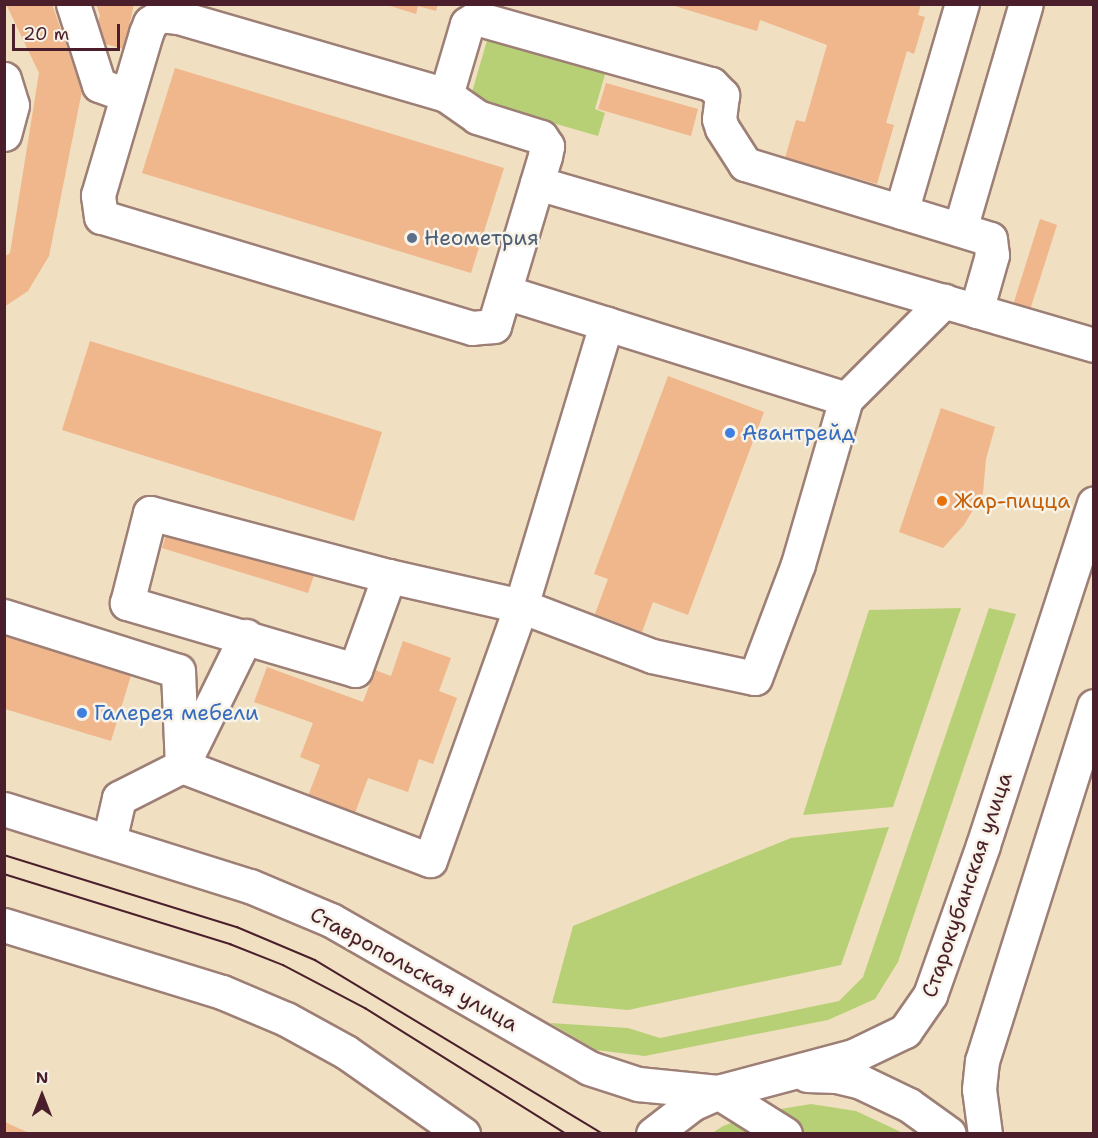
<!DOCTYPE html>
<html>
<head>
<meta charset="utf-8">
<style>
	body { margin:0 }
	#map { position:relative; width:1098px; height:1138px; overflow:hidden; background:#f0dfc0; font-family:"Shantell Sans",sans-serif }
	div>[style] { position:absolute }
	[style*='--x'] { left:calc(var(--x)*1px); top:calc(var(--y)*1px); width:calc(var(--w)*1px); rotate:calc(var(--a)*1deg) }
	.green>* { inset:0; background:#b8d075 }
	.building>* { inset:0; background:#f0b68c }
	.roads { filter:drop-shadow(2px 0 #9d7f76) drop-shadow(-2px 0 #9d7f76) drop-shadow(0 2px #9d7f76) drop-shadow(0 -2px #9d7f76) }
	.minor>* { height:33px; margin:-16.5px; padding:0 16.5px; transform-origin:16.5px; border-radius:16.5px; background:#fff }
	.major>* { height:33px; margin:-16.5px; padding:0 16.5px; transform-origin:16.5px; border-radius:16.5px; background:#fff }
	.tram>* { height:1.5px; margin:-0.75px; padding:0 0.75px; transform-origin:0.75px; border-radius:0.75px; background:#4a1f2b }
	.dots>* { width:16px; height:16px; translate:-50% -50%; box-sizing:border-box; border:3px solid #f7f3e8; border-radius:50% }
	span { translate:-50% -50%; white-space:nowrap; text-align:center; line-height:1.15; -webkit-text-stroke:5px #f7f3e8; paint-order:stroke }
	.service-label { font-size:21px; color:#4e5e75 }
	.left { translate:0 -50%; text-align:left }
	.shop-label { font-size:21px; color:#366cbe }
	.food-label { font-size:21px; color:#c56008 }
	.street-label { font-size:21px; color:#4a1f2b }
	.frame { position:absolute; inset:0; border:6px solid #4a1f2b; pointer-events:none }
	.north { position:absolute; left:12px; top:1066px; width:60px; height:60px; -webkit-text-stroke:4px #f7f3e8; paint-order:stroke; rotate:0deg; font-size:16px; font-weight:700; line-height:24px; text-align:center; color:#4a1f2b }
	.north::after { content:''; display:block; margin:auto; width:21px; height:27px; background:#4a1f2b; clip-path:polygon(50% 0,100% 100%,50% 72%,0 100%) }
	.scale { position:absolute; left:12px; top:24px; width:108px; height:27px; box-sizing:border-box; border:3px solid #4a1f2b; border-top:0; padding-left:8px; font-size:18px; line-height:21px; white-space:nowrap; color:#4a1f2b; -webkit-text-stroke:4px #f7f3e8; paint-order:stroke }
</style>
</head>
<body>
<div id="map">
	<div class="green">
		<div style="clip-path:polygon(488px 37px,606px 71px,595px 109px,605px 113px,598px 136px,470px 99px)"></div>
		<div style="clip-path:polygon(961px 608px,893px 807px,803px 815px,869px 610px)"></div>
		<div style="clip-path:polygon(989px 608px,1016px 614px,898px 962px,875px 999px,828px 1020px,645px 1056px,596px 1050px,550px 1023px,628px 1028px,660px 1038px,839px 1001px,863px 977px)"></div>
		<div style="clip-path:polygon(889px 827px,841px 965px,628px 1010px,552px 1003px,573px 926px,791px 838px)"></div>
		<div style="clip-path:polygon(811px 1104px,856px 1111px,903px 1133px,804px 1133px,768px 1111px)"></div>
		<div style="clip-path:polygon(745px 1118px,770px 1134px,711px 1134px,723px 1126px)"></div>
	</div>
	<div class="building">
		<div style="clip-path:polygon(6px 4px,52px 4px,82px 91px,49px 256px,28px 291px,4px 307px,4px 257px,10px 253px,39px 73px)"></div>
		<div style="clip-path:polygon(96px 4px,134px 4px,124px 49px,94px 41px,100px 15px)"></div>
		<div style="clip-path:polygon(438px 4px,436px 11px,418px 6px,416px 14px,387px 5px)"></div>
		<div style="clip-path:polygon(668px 4px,921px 4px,918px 15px,925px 17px,914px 54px,907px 51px,886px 123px,894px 125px,877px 184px,785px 158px,796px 120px,805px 122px,827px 45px,760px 20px,757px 31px)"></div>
		<div style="clip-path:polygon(175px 68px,504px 168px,471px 273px,142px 173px)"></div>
		<div style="clip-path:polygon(606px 83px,698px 109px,691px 136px,598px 109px)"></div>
		<div style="clip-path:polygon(1040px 219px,1057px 225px,1030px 310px,1013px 305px)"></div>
		<div style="clip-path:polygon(90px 341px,382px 432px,354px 521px,62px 430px)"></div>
		<div style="clip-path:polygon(668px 376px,764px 412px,688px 615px,653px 602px,642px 632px,595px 614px,608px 579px,594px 574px)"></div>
		<div style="clip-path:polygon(941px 408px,995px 427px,986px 459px,983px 493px,964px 525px,943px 548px,899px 532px)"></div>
		<div style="clip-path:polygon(170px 522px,317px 566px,308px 593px,162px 548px)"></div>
		<div style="clip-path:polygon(5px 633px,132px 672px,111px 741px,5px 709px)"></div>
		<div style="clip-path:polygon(403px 641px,451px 658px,439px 691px,457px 698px,433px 764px,419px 759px,408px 792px,368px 778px,355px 813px,308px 796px,320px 765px,300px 757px,313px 723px,254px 702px,267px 667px,363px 702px,375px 670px,391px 676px)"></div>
		<div style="clip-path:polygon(5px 1122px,31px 1134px,5px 1134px)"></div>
	</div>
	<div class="roads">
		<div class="minor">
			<div style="--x:73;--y:4;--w:85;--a:72.2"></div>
			<div style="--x:99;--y:85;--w:30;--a:20"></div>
			<div style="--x:161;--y:15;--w:17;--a:7"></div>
			<div style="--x:178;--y:17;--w:279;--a:16.2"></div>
			<div style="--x:446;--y:95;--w:38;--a:35"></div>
			<div style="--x:477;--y:117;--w:67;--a:17.4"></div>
			<div style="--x:541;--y:137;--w:11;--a:56"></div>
			<div style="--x:547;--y:146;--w:10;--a:101"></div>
			<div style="--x:545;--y:156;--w:177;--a:106.7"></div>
			<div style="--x:494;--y:326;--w:22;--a:175"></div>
			<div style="--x:472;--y:328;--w:387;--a:-163.3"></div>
			<div style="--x:101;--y:217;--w:22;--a:-98"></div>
			<div style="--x:98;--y:195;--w:169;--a:-73.5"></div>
			<div style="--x:146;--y:33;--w:11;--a:-68"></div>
			<div style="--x:150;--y:23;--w:14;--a:-36"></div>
			<div style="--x:4;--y:79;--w:27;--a:73"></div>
			<div style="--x:12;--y:105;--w:30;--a:105"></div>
			<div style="--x:446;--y:95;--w:74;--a:-73.5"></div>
			<div style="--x:467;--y:24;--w:11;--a:-34"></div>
			<div style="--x:476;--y:18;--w:244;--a:15.7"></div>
			<div style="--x:711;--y:84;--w:16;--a:45"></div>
			<div style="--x:722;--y:95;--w:24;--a:97"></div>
			<div style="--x:719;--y:119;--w:9;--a:72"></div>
			<div style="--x:722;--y:128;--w:43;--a:57.4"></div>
			<div style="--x:745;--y:164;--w:256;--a:17"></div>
			<div style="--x:990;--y:239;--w:16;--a:83"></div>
			<div style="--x:992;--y:255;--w:58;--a:105.9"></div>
			<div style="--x:537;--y:183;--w:580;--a:16.22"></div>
			<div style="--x:901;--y:212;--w:217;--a:-73.7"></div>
			<div style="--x:960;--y:229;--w:234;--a:-73.7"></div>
			<div style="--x:505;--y:292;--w:357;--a:17.4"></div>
			<div style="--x:389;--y:576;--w:100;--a:109.9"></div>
			<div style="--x:355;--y:670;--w:238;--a:-163.6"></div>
			<div style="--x:127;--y:603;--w:93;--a:-75.7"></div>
			<div style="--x:150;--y:513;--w:247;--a:14.8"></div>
			<div style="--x:389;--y:576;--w:135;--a:12.8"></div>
			<div style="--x:521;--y:606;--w:140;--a:20.9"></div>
			<div style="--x:652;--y:656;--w:105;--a:12.1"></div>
			<div style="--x:755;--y:678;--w:122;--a:-69.3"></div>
			<div style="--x:798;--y:564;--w:172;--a:-73.8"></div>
			<div style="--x:846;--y:399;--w:139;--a:-45"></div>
			<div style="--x:4;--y:616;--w:182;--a:17.5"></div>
			<div style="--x:178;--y:671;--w:95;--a:87.6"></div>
			<div style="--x:182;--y:766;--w:265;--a:20.8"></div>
			<div style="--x:430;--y:860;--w:270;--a:-70.3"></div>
			<div style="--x:521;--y:606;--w:295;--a:-73.2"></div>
			<div style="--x:109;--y:841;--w:44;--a:-76.9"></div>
			<div style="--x:119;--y:798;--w:71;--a:-26.9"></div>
			<div style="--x:182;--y:766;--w:145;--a:-63.8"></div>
		</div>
		<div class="major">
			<div style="--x:4;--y:809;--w:258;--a:17.4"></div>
			<div style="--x:250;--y:886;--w:88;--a:22.8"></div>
			<div style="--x:331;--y:920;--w:297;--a:29.8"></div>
			<div style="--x:589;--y:1068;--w:52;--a:18.1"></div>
			<div style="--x:638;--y:1084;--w:80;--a:5.7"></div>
			<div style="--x:718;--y:1092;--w:140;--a:-14.9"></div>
			<div style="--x:853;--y:1056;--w:58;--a:-25.7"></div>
			<div style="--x:905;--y:1031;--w:44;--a:-55.2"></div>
			<div style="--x:930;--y:995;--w:159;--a:-70.5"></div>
			<div style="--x:983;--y:845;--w:359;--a:-72"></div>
			<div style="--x:4;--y:925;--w:228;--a:17.1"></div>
			<div style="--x:222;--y:992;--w:69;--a:22.9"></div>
			<div style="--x:286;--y:1019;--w:68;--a:28.8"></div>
			<div style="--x:346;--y:1052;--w:143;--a:35"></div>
			<div style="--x:807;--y:1075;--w:29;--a:2"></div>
			<div style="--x:836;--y:1076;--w:26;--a:13"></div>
			<div style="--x:861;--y:1082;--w:53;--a:25.6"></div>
			<div style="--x:909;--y:1105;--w:49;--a:35.9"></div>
			<div style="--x:718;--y:1092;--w:79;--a:32.1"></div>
			<div style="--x:653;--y:1134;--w:49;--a:-37.6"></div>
			<div style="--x:692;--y:1104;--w:32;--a:-24"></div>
			<div style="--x:985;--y:1134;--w:45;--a:-97.6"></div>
			<div style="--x:979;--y:1089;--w:28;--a:-84"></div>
			<div style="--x:982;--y:1061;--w:372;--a:-72.5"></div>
		</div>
	</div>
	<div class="tram">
		<div style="--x:4;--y:855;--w:244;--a:17.2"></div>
		<div style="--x:237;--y:927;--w:85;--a:22.9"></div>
		<div style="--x:315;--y:960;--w:336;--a:31.1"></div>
		<div style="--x:4;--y:874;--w:237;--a:17.2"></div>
		<div style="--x:230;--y:944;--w:57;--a:21.6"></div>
		<div style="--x:283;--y:965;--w:93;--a:27.7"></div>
		<div style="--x:365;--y:1008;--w:238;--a:32"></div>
	</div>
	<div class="dots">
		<div style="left:412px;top:238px;background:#5c6f8a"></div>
		<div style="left:730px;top:433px;background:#3f7fe0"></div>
		<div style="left:942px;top:501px;background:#e8710a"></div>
		<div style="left:82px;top:713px;background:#3f7fe0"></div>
	</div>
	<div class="service-label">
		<span class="left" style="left:424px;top:238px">Неометрия</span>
	</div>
	<div class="shop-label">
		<span class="left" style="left:742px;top:433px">Авантрейд</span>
		<span class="left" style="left:94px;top:713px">Галерея мебели</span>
	</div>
	<div class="food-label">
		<span class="left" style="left:954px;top:501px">Жар-пицца</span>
	</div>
	<div class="street-label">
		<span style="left:967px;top:885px;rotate:-71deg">Старокубанская улица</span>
		<span style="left:414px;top:969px;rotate:29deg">Ставропольская улица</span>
	</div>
	<div class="frame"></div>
	<div class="north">N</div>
	<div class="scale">20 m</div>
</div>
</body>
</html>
